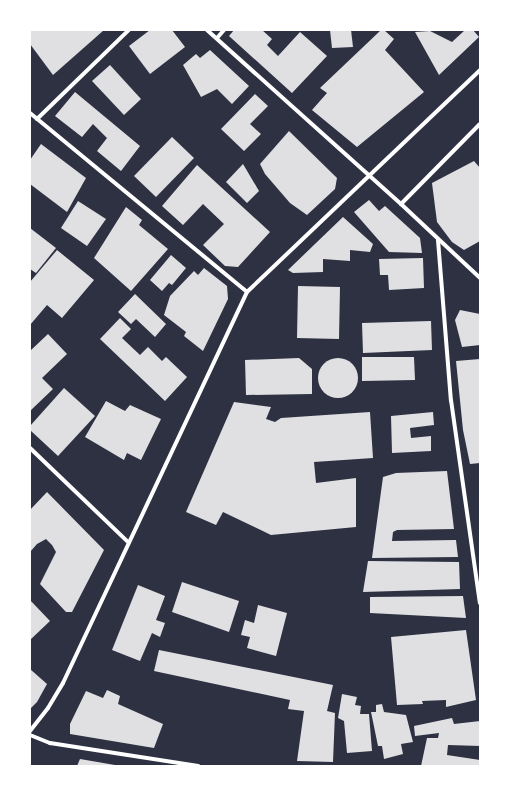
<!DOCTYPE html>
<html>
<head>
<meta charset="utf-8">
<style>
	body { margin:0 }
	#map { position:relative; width:510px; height:796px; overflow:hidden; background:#2d3142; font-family:"Public Sans",sans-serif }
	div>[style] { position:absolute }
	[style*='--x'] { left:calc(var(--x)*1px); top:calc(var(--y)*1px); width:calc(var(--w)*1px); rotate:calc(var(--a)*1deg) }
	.building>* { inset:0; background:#e0e0e3 }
	.round { border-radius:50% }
	.minor>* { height:4px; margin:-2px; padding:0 2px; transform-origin:2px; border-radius:2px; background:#fff }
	span { translate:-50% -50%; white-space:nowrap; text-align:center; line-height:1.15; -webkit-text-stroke:3px #fff; paint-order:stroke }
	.frame { position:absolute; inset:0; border:31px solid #fff; pointer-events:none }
</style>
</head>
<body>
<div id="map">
	<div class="building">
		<div style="clip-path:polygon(30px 30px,104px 30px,53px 75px,30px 44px)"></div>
		<div style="clip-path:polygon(150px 30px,172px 30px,185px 47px,150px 74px,129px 46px)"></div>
		<div style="clip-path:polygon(234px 30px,262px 30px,272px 39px,267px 45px,278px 56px,300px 32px,327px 56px,292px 93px,229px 36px)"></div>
		<div style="clip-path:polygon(330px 30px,351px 30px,353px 47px,332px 48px)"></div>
		<div style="clip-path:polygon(381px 30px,384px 30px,394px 39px,385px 50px,424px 92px,357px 147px,312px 110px,327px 93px,320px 88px)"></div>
		<div style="clip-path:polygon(465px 30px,473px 30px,479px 37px,439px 75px,415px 32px,430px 31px,452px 42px)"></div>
		<div style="clip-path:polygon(210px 50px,249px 86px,232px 104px,217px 89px,201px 97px,183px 65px,196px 54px,200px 58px)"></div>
		<div style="clip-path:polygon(110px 65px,141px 99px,124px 115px,92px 81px)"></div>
		<div style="clip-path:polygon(75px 92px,140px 146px,121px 171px,97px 151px,107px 138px,93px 124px,82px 137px,55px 116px)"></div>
		<div style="clip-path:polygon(255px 94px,268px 106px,250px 124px,261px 134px,244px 151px,221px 129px)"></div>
		<div style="clip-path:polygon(289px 131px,337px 178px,335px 189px,307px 215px,290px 203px,265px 174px,260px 164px)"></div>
		<div style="clip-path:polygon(172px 137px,194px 158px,156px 197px,134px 176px)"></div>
		<div style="clip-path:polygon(41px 144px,86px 178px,67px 212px,30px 184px,30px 160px)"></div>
		<div style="clip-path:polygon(474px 161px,480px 168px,480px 241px,464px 250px,452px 242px,437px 222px,432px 183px)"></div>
		<div style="clip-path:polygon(243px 164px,259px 191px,247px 203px,226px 182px)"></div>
		<div style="clip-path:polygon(197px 165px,270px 232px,238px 267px,225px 266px,203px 245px,224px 224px,203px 204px,183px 225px,162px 206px)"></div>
		<div style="clip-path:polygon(369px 200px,379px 211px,385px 206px,420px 238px,422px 253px,389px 252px,354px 212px)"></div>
		<div style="clip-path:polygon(78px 201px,106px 219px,87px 246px,61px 228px)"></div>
		<div style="clip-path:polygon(126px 207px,142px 220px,139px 225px,168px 249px,131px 291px,94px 258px)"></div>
		<div style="clip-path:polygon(343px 217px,373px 244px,370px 252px,350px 250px,350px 261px,323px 259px,323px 272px,293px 273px,288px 270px)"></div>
		<div style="clip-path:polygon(30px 228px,56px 248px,36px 273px,30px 269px)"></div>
		<div style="clip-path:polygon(57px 250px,94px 280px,62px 318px,47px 305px,30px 325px,30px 282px)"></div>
		<div style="clip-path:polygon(171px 255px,186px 268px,172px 285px,169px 283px,162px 291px,150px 280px)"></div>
		<div style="clip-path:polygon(423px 258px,424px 288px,389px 290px,388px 275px,380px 275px,379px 259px)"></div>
		<div style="clip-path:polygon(204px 268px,227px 286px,228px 299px,203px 351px,184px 336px,186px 332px,164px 315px,170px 296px,194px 271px,198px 275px)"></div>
		<div style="clip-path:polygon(298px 286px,340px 287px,339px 339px,297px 338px)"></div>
		<div style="clip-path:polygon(135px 294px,166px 324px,155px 337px,136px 319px,131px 324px,118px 312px)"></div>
		<div style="clip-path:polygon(460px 310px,480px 314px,480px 345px,462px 347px,455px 320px)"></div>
		<div style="clip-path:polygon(120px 318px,131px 329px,122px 338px,140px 355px,148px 347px,162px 361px,166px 357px,187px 377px,165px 401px,100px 339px)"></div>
		<div style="clip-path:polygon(431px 321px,432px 350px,363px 353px,362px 323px)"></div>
		<div style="clip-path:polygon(48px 334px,67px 354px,42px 378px,53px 389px,30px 411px,30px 351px)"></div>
		<div style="clip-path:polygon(362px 357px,414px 357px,415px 380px,362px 381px)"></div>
		<div style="clip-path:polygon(299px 358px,312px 369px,312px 394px,246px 395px,245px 360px)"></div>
		<div class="round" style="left:318px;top:358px;width:40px;height:40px"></div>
		<div style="clip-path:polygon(480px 359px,480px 463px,470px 464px,463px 430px,456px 361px)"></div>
		<div style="clip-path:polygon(64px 388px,95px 416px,58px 456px,30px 430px,30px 426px)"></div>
		<div style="clip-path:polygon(106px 401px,125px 411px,130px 405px,161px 419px,141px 460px,127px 453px,124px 460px,85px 437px)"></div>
		<div style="clip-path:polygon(234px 402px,271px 407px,266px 419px,275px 422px,281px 418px,370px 412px,373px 458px,314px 462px,316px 483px,356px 478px,356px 527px,271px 535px,223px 512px,216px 525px,186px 512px)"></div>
		<div style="clip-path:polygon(433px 412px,434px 425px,410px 428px,411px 438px,431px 436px,431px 451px,392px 453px,391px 416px)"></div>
		<div style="clip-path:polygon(447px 471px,454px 529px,397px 530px,393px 532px,392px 541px,456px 540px,458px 557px,372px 558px,383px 477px,396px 473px)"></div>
		<div style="clip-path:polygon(47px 492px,104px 550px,72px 612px,66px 612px,40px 584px,56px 552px,52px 545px,46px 539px,37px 544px,30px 552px,30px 510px)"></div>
		<div style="clip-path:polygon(368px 561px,459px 562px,460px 589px,363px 592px)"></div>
		<div style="clip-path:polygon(182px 582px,239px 601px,229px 632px,172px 612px)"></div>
		<div style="clip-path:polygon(138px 585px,165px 596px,156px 620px,165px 623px,160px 637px,152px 633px,140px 661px,112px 650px)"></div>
		<div style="clip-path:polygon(463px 596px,466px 618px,370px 613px,370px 597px)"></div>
		<div style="clip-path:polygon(30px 600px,50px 621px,30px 640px)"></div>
		<div style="clip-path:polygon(258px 605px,287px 613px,276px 656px,247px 648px,250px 637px,241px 635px,245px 620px,254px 623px)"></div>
		<div style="clip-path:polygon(466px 630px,476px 700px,446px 707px,446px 700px,422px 701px,423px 704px,397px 705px,391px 637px)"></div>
		<div style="clip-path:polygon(159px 650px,333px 685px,327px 711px,335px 713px,333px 762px,297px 761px,304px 711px,288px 709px,290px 700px,154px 671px)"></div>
		<div style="clip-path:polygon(30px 669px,47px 684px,37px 702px,30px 709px)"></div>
		<div style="clip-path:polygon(107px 690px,120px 696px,118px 704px,163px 724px,154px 748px,70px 734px,70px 724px,86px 691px,103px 698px)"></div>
		<div style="clip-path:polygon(342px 694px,357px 697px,355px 705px,361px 706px,360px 714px,369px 714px,372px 751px,347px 753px,344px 721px,338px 718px)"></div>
		<div style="clip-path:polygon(382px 704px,384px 712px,406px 715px,413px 742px,401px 744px,403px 754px,384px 759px,382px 746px,378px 746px,371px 712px,376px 712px,376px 705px)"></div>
		<div style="clip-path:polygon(452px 718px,454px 724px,480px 721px,480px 746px,448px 745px,447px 755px,480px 760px,480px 766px,421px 766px,427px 738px,438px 738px,439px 733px,415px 736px,414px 726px)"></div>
		<div style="clip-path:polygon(80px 759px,115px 765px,77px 766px)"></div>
	</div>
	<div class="minor">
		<div style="--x:207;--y:30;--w:261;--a:41.9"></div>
		<div style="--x:401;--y:204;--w:108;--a:43.1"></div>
		<div style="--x:217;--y:38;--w:11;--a:-49"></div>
		<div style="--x:30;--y:113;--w:281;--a:39.5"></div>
		<div style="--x:37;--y:119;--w:128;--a:-44.1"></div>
		<div style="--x:401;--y:204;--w:112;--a:-45.4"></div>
		<div style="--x:438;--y:240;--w:161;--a:85.4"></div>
		<div style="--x:451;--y:400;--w:205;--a:81.9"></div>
		<div style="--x:30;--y:448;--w:136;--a:43.8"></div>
		<div style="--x:30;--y:731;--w:29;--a:-52"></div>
		<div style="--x:48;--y:708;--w:29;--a:-59"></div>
		<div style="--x:63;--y:683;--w:432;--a:-64.8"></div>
		<div style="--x:247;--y:292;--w:322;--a:-43.6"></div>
		<div style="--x:30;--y:735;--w:22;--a:22"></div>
		<div style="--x:50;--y:743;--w:150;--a:8.8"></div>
	</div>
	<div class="frame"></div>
</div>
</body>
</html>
